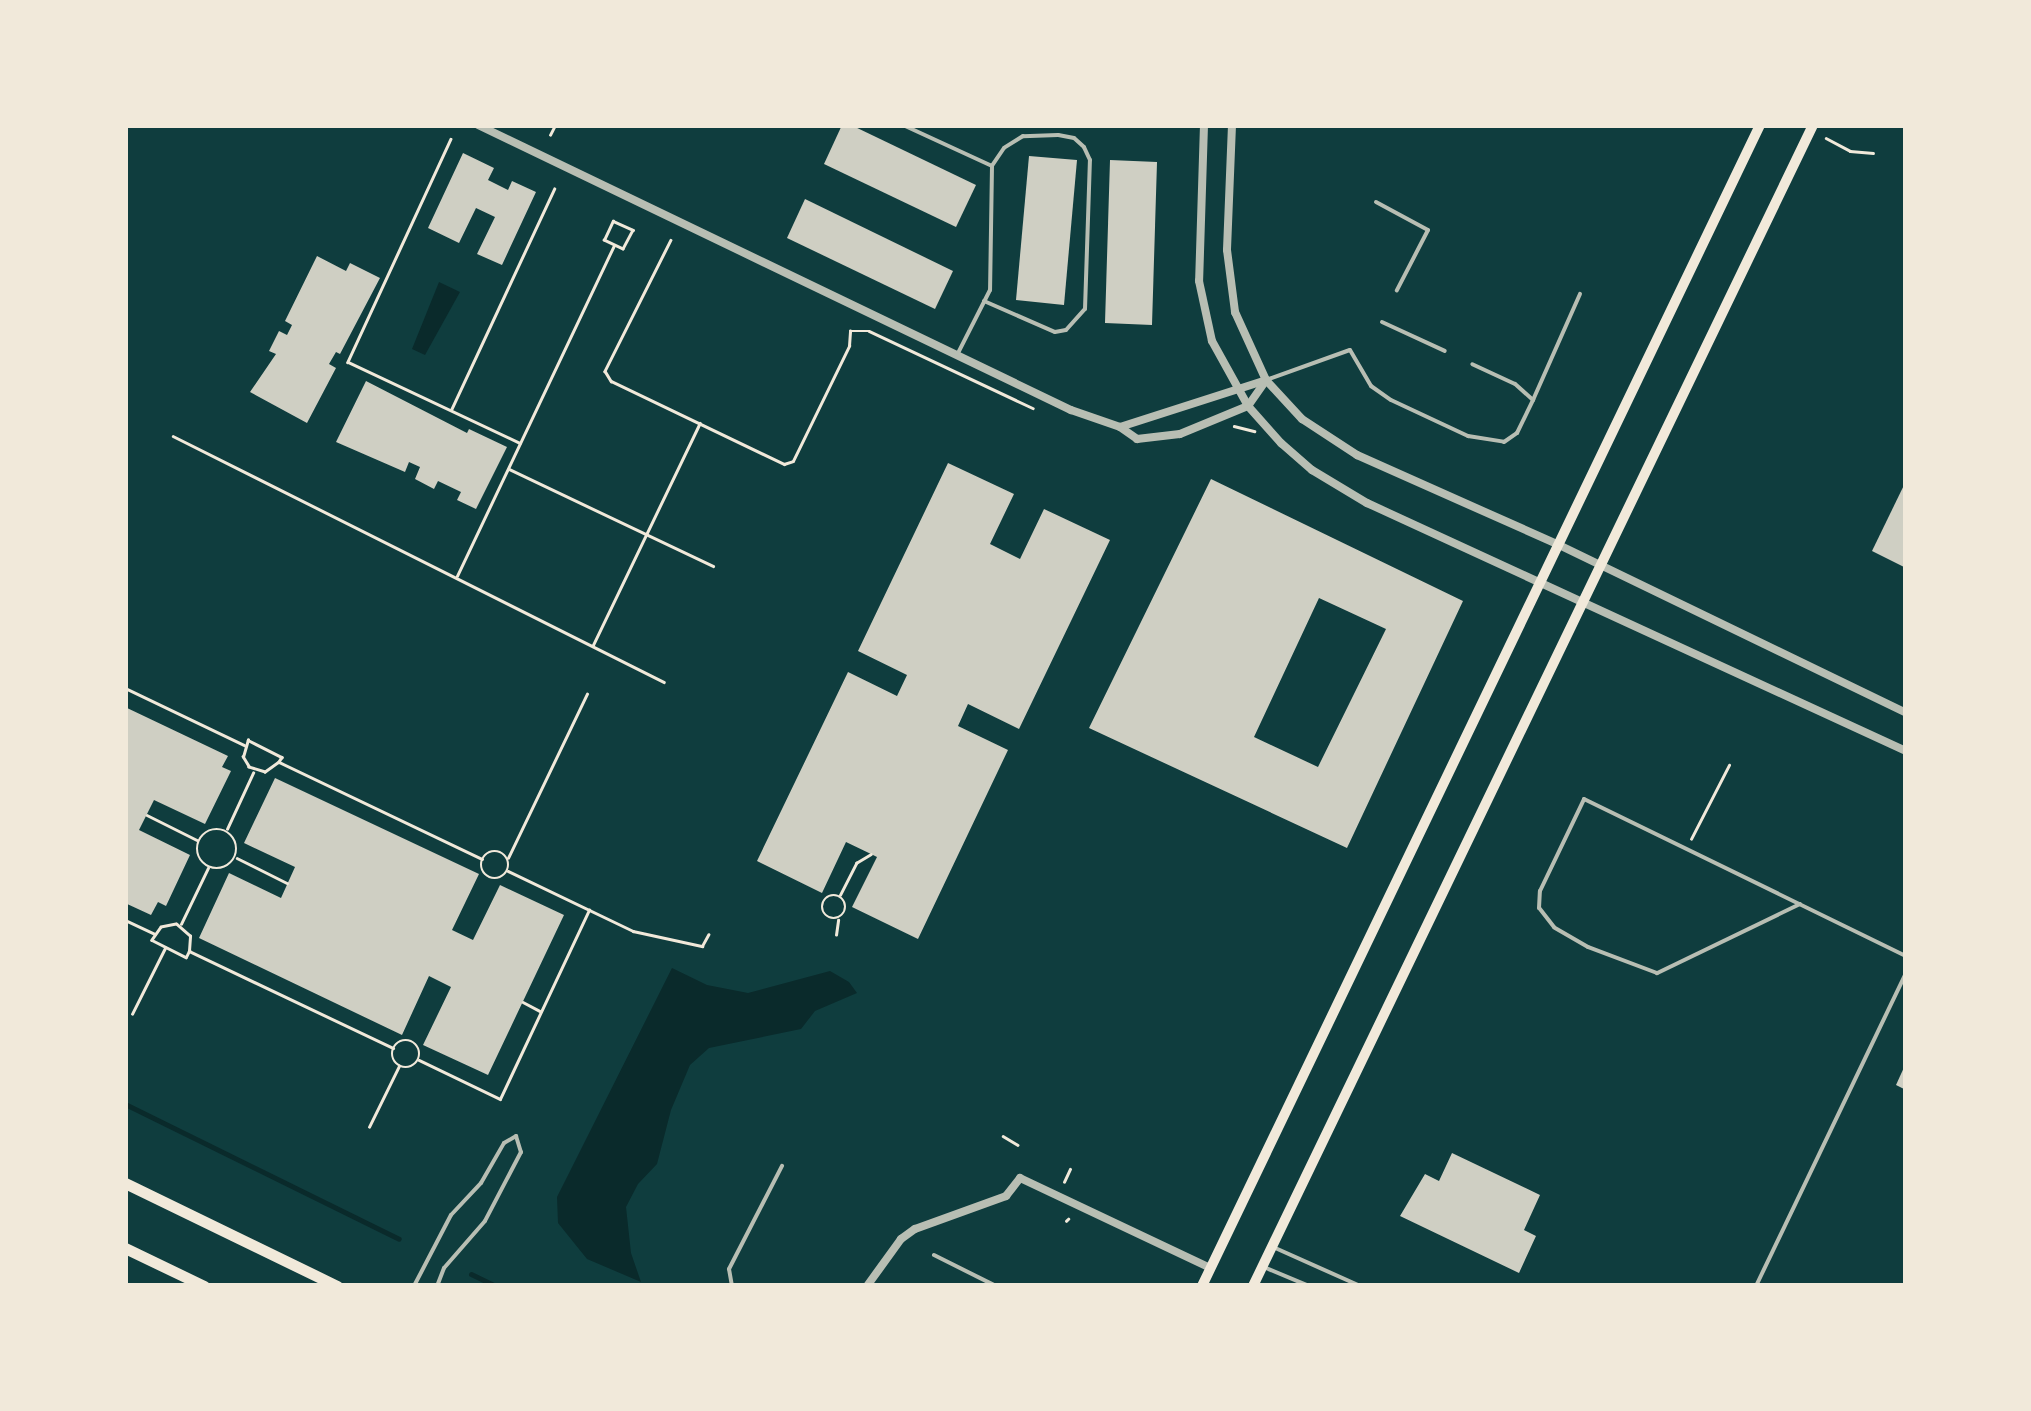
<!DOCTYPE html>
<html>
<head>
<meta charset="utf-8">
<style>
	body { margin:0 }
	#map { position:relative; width:2031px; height:1411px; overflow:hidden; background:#0f3d3e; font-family:"Fira Sans",sans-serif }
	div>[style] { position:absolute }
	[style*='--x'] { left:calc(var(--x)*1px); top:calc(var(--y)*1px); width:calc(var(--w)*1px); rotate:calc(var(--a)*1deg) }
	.water>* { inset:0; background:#0a2a2b }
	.stream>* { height:5px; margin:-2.5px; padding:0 2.5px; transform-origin:2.5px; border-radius:2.5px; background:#0a2a2b }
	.building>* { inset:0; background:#cfcfc3 }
	.path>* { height:2.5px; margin:-1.25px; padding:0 1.25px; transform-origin:1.25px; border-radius:1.25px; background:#f1e9da }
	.path>.ring { margin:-1.25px; padding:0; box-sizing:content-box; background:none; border:2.5px solid #f1e9da; border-radius:50% }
	.service>* { height:4px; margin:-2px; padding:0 2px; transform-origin:2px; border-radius:2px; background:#b8beb3 }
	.minor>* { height:8px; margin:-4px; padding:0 4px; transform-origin:4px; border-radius:4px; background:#b8beb3 }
	.secondary>* { height:10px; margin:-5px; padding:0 5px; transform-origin:5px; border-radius:5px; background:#f1e9da }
	.primary>* { height:11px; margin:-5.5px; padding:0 5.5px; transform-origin:5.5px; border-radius:5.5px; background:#f1e9da }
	span { translate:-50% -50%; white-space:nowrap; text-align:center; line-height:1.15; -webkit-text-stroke:8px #f1e9da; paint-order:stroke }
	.frame { position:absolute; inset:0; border:128px solid #f1e9da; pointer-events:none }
</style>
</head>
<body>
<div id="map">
	<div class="water">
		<div style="clip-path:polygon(439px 282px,460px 292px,425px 355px,412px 349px)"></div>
		<div style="clip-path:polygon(672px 968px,707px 985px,748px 993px,830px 971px,849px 982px,857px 993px,815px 1011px,801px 1029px,709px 1048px,690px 1065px,671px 1110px,657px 1164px,638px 1184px,626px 1207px,631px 1253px,641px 1282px,587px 1259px,558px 1223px,557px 1197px)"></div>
	</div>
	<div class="stream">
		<div style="--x:125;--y:1104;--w:305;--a:26.2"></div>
		<div style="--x:471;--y:1274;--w:28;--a:26"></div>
	</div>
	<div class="building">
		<div style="clip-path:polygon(842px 125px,851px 125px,976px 185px,956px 227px,824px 164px)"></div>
		<div style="clip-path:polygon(463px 153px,494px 168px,488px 180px,508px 190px,512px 181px,536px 192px,502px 265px,477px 254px,495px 217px,476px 208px,459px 243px,428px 228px)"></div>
		<div style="clip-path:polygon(1029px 156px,1077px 160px,1064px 305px,1016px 300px)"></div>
		<div style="clip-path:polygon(1110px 160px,1157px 162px,1152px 325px,1105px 323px)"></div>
		<div style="clip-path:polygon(805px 199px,953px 271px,935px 309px,787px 238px)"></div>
		<div style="clip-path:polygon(317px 256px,346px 271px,350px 263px,380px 278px,340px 354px,336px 352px,329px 364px,336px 368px,307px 423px,250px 392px,276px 354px,269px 351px,279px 331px,287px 335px,292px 325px,285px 321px)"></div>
		<div style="clip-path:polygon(366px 381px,467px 433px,469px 429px,507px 447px,476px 509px,457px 500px,461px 492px,438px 481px,434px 489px,415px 479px,420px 467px,409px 462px,405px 472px,336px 442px)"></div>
		<div style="clip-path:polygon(948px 463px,1014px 494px,990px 544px,1020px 559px,1044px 509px,1110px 540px,1019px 729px,968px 704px,958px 726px,1008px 750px,918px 939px,852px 907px,877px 857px,871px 854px,846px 842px,822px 893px,757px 861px,848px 672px,897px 696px,907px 675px,858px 651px)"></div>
		<div style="clip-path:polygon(evenodd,1211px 479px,1463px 601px,1347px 848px,1089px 728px,1211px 479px,1319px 598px,1386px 629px,1318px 767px,1254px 737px,1319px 598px)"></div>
		<div style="clip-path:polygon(1906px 481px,1906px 568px,1872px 551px)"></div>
		<div style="clip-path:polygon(125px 707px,228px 756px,222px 767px,231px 771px,205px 824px,154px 800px,139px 830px,190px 855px,166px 906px,158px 902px,151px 915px,125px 903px)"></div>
		<div style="clip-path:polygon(275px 778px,479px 874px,452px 930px,473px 940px,500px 885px,564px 915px,488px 1075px,423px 1045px,451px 987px,429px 976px,402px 1035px,199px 938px,229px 873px,281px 898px,295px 867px,244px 843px)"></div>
		<div style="clip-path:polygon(1906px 1063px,1906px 1090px,1896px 1085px)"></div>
		<div style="clip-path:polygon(1452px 1153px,1540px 1195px,1524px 1230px,1536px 1236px,1519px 1273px,1400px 1216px,1425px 1174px,1439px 1181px)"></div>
	</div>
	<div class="path">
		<div style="--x:550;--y:135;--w:11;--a:-63"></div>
		<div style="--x:1826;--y:138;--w:27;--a:28"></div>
		<div style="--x:1850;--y:151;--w:23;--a:5"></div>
		<div style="--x:451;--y:139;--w:246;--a:114.8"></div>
		<div style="--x:348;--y:362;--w:190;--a:25.2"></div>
		<div style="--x:613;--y:221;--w:22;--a:24"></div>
		<div style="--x:633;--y:230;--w:21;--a:118"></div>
		<div style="--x:623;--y:249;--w:21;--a:-155"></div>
		<div style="--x:604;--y:240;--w:21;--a:-65"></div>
		<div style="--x:671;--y:240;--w:147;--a:116.7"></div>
		<div style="--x:605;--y:371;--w:12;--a:59"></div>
		<div style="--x:611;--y:381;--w:192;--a:25.6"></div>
		<div style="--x:784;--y:464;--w:9;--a:-18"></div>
		<div style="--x:793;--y:461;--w:128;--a:-64"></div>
		<div style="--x:849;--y:346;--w:15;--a:-86"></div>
		<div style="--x:850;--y:331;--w:19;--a:0"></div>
		<div style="--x:869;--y:331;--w:181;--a:25.2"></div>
		<div style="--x:451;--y:410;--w:244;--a:-65"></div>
		<div style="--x:1234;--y:426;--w:21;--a:14"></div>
		<div style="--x:173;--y:436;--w:549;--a:26.61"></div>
		<div style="--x:509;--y:469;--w:226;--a:25.4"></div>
		<div style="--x:457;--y:576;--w:366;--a:-64.6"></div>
		<div style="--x:593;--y:645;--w:246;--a:-64.3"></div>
		<div style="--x:125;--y:688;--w:132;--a:25.6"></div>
		<div style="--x:279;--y:762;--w:17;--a:144"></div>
		<div style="--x:265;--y:772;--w:17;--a:-163"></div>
		<div style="--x:249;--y:767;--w:12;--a:-121"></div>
		<div style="--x:243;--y:757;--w:18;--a:-74"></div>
		<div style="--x:248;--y:740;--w:38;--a:27"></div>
		<div style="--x:282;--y:757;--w:6;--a:121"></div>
		<div style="--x:279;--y:762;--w:225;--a:25.5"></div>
		<div style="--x:147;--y:815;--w:56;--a:26.6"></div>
		<div class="ring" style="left:197px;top:829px;width:37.5px;height:37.5px"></div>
		<div style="--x:227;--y:829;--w:62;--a:-65.1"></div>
		<div style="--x:1691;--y:839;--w:83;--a:-62.8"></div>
		<div class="ring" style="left:481px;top:851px;width:25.5px;height:25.5px"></div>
		<div style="--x:237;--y:858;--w:56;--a:26.6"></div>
		<div style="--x:508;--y:858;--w:182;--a:-64.3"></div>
		<div style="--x:508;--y:871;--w:139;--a:25.6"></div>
		<div style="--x:633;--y:931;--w:71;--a:12.3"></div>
		<div style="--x:702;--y:946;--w:13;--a:-61"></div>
		<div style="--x:840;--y:895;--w:36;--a:-63"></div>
		<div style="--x:856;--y:863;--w:17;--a:-31"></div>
		<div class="ring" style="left:822px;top:895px;width:21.5px;height:21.5px"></div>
		<div style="--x:125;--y:920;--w:33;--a:25"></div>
		<div style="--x:181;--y:924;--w:62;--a:-64.3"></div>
		<div style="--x:836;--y:935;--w:15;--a:-82"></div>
		<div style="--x:189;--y:951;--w:15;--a:-86"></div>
		<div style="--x:190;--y:936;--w:18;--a:-139"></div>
		<div style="--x:176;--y:924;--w:15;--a:169"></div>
		<div style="--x:161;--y:927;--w:16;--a:125"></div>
		<div style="--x:152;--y:940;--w:38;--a:27"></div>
		<div style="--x:186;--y:957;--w:7;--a:-63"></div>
		<div style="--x:189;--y:951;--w:226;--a:25.4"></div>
		<div style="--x:523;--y:1002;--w:19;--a:28"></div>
		<div style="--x:132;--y:1014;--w:74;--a:-63.4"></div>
		<div class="ring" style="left:392px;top:1040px;width:25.5px;height:25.5px"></div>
		<div style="--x:419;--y:1060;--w:90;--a:25.7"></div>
		<div style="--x:500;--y:1099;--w:209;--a:-64.8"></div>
		<div style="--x:369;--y:1127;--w:68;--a:-63.8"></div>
		<div style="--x:1003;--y:1136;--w:17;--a:31"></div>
		<div style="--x:1064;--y:1182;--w:14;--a:-65"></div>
		<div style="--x:1066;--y:1221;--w:3;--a:-45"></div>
	</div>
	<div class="service">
		<div style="--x:903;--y:125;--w:98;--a:24.7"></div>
		<div style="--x:992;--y:166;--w:124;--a:90.9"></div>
		<div style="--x:990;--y:290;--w:73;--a:116.9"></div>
		<div style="--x:1376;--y:202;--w:59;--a:28.3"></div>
		<div style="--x:1428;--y:230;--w:68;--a:117.3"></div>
		<div style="--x:984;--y:301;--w:77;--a:23.6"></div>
		<div style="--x:1055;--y:332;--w:11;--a:-10"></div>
		<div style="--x:1066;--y:330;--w:28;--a:-48"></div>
		<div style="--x:1085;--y:309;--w:149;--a:-88.1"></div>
		<div style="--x:1090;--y:160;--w:14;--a:-115"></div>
		<div style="--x:1084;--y:147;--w:13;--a:-138"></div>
		<div style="--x:1074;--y:138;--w:16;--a:-169"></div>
		<div style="--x:1058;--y:135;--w:35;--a:178"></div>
		<div style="--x:1023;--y:136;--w:22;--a:148"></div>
		<div style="--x:1004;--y:148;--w:22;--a:124"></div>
		<div style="--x:1382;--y:322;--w:69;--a:24.7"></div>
		<div style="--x:1266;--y:380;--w:89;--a:-19.7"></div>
		<div style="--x:1350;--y:350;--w:42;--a:59.7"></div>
		<div style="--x:1371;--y:386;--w:24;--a:35"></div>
		<div style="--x:1391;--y:400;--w:85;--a:25.1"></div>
		<div style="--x:1468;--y:436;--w:36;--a:9"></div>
		<div style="--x:1504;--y:442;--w:16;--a:-35"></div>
		<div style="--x:1517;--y:433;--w:37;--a:-64"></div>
		<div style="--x:1533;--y:400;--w:24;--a:-138"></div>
		<div style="--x:1515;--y:384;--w:47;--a:-155.1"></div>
		<div style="--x:1533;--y:400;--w:116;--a:-66.1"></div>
		<div style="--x:1800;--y:904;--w:159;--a:154.2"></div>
		<div style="--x:1657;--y:973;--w:74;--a:-159.4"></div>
		<div style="--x:1588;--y:947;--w:39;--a:-150"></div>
		<div style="--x:1554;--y:927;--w:24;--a:-128"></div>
		<div style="--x:1539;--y:908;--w:17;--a:-87"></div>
		<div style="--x:1540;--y:891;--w:102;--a:-64.4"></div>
		<div style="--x:1584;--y:799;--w:358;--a:26"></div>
		<div style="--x:1273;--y:1247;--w:95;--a:24.1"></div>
		<div style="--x:934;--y:1255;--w:69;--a:26.6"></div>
		<div style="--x:1266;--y:1268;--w:47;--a:22.7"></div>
		<div style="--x:414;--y:1286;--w:80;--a:-62.5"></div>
		<div style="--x:451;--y:1215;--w:44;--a:-46.8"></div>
		<div style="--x:481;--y:1183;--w:46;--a:-60.1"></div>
		<div style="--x:504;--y:1143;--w:14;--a:-30"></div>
		<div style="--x:516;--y:1136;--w:17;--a:73"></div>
		<div style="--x:521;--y:1152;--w:78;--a:117.6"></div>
		<div style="--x:485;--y:1221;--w:62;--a:131.1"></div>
		<div style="--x:444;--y:1268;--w:19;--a:111"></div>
		<div style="--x:732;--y:1286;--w:17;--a:-100"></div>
		<div style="--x:729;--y:1269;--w:116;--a:-62.8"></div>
		<div style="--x:1756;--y:1286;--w:347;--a:-64.4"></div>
	</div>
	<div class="minor">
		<div style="--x:478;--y:125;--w:658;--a:25.67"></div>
		<div style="--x:1071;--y:410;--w:52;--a:19.1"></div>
		<div style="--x:1120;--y:427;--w:21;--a:35"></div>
		<div style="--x:1137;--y:439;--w:43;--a:-6.6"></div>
		<div style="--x:1180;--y:434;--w:74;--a:-22.4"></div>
		<div style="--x:1248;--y:406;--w:32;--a:-55"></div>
		<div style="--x:1204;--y:125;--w:156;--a:91.8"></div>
		<div style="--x:1199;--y:281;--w:61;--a:77.8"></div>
		<div style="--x:1212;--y:341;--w:74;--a:61"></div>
		<div style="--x:1248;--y:406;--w:50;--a:48.3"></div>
		<div style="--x:1281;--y:443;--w:41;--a:41.1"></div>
		<div style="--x:1312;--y:470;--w:64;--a:31"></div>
		<div style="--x:1367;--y:503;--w:593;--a:24.71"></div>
		<div style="--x:1232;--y:125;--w:125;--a:92.3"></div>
		<div style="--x:1227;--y:250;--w:63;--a:82.6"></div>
		<div style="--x:1235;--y:312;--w:75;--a:65.5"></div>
		<div style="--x:1266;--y:380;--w:53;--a:47.3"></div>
		<div style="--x:1302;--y:419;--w:66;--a:33.2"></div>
		<div style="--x:1357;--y:455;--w:221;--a:24"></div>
		<div style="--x:1559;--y:545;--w:386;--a:25.8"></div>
		<div style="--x:1120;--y:427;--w:153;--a:-17.8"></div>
		<div style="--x:867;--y:1286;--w:58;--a:-54.1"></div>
		<div style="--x:901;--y:1239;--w:17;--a:-36"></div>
		<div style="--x:915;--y:1229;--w:97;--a:-19.9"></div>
		<div style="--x:1006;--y:1196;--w:23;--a:-52"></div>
		<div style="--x:1020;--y:1178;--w:210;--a:25.3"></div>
	</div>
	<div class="secondary">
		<div style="--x:1202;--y:1286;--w:1288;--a:-64.33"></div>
		<div style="--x:1253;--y:1286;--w:1289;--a:-64.25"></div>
	</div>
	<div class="primary">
		<div style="--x:125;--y:1183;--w:236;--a:25.9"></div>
		<div style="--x:125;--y:1248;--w:88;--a:25.7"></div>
	</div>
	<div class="frame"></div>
</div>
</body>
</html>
